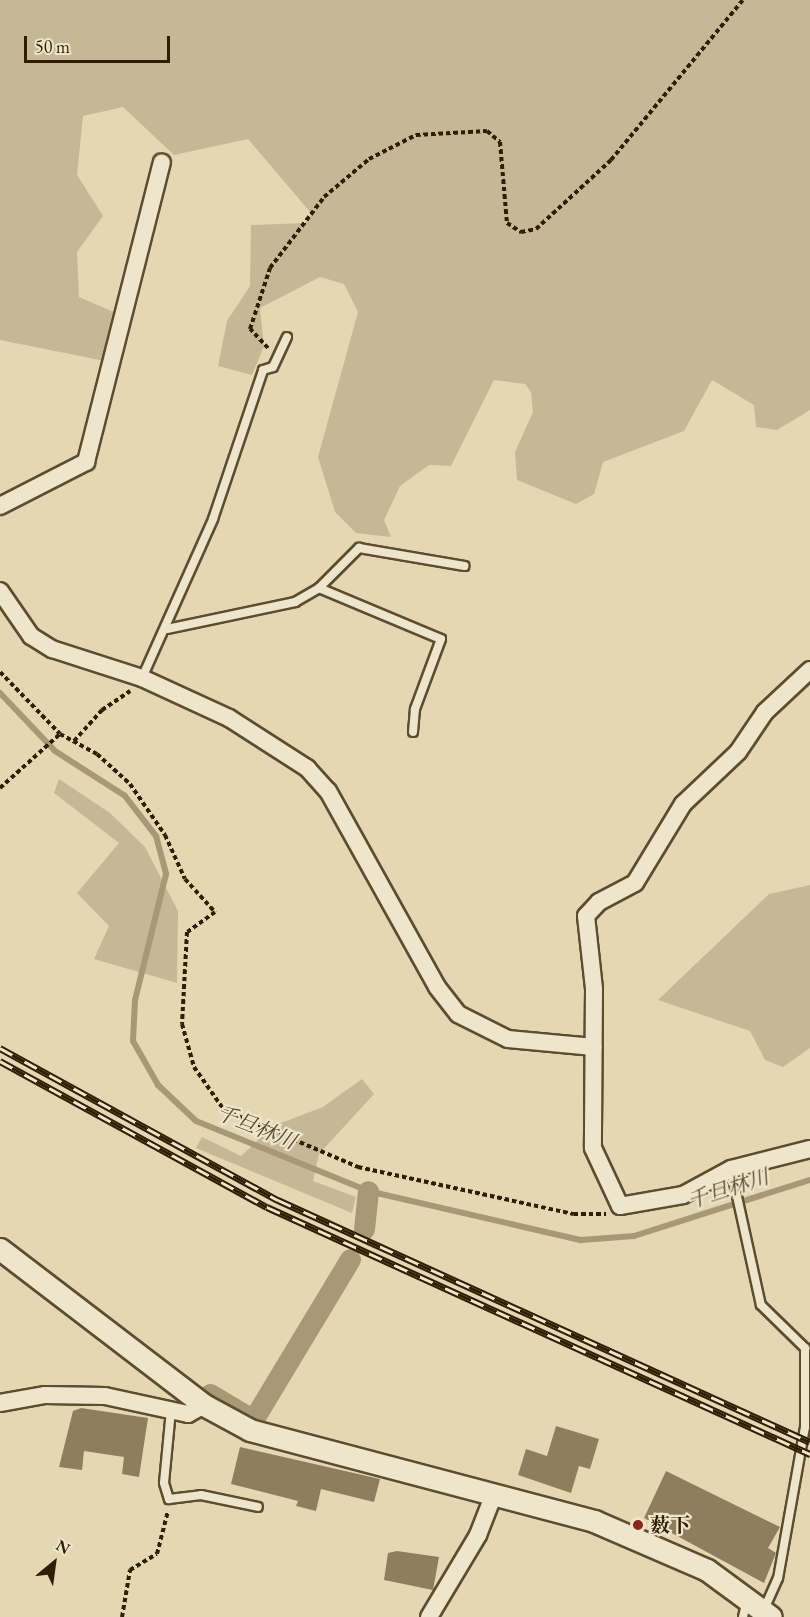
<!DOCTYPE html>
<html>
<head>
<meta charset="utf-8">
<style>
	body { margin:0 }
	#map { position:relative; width:810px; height:1617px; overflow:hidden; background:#e5d7b2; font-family:"EB Garamond","Noto Serif JP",serif }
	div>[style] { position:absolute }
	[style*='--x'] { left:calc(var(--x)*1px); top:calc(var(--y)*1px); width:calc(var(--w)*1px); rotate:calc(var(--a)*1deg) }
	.green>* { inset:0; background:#c6b894 }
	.stream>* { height:6px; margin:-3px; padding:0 3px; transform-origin:3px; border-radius:3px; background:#a89876 }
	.canal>* { height:21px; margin:-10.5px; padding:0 10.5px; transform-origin:10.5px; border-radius:10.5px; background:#a89876 }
	.building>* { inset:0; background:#8f7e5d }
	.path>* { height:4px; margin-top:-2px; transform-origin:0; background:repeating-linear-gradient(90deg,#311e01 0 4.5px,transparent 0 7.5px) }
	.roads { filter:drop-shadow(2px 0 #5e4c2d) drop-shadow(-2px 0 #5e4c2d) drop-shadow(0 2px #5e4c2d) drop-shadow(0 -2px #5e4c2d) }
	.service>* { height:8px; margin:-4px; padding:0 4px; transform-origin:4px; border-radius:4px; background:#eee5cd }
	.minor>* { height:16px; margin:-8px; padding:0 8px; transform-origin:8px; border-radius:8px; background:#eee5cd }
	.tertiary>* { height:21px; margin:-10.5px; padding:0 10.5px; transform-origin:10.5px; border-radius:10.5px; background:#eee5cd }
	.rail>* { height:7px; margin-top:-3.5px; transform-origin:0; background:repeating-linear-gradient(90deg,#eee5cd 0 14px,#311e01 0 28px); box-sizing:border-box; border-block:2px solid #311e01 }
	.dots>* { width:16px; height:16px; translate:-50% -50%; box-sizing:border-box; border:3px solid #eee5cd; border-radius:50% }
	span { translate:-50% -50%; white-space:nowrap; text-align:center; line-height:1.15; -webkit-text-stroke:4.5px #eee5cd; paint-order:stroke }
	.poi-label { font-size:20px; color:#311e01; font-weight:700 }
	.left { translate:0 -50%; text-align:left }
	.water-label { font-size:21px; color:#5b492a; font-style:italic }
	.north { position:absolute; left:24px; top:1533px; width:60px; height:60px; -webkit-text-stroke:4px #eee5cd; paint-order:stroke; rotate:29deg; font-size:16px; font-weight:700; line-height:24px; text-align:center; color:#311e01 }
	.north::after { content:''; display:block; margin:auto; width:21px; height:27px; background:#311e01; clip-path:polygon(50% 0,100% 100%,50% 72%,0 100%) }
	.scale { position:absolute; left:24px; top:36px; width:146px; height:27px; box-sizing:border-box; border:3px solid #311e01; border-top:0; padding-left:8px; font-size:18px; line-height:21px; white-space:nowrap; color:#311e01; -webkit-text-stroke:4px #eee5cd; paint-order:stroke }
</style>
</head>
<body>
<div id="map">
	<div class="green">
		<div style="clip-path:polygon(0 0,810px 0,810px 410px,777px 430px,756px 427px,754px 405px,712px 380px,684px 431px,603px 462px,594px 494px,576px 504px,517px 480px,515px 452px,533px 412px,531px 392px,525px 384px,494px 380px,451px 466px,429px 465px,400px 486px,384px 520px,391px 537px,356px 533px,335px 512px,318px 457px,358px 312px,344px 284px,320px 277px,260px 308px,264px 346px,252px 375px,218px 366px,227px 321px,250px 286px,251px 225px,305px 223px,311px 213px,248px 139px,174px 155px,123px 107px,83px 116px,77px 175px,103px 216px,77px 252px,79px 297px,116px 313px,105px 361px,0 340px)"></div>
		<div style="clip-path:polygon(59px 779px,110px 813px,145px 847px,178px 911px,177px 983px,94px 959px,109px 926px,77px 893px,119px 843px,54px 793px)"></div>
		<div style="clip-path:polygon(810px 885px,810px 1048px,783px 1067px,765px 1060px,750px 1031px,658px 1000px,769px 894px)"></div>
		<div style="clip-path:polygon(362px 1079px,374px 1094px,319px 1154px,313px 1181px,356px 1197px,352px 1213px,196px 1148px,202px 1137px,241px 1156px,273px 1126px,323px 1107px)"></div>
	</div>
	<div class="stream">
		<div style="--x:0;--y:693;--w:80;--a:46.5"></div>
		<div style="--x:55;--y:751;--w:83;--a:32.7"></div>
		<div style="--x:125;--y:796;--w:51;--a:52.2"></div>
		<div style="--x:156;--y:836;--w:39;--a:75"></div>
		<div style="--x:166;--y:874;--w:130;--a:103.8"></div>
		<div style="--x:135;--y:1000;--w:41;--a:92.8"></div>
		<div style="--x:133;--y:1041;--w:51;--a:60.4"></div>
		<div style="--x:158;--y:1085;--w:52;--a:43.5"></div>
		<div style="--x:196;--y:1121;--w:186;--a:22.1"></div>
		<div style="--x:368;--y:1191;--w:219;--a:13"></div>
		<div style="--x:581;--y:1240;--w:53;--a:-4.3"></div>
		<div style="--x:634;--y:1236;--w:185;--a:-17.7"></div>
	</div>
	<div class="canal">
		<div style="--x:364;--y:1229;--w:38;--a:-84"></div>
		<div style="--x:210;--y:1394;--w:47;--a:31"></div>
		<div style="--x:250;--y:1418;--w:7;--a:-27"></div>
		<div style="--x:256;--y:1415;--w:182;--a:-58.9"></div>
	</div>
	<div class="building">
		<div style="clip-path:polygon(81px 1408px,148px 1418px,139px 1477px,122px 1474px,124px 1457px,84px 1451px,82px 1470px,59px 1467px,73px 1411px)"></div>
		<div style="clip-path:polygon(556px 1426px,599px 1439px,590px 1469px,579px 1466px,571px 1493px,518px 1475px,526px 1449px,547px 1456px)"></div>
		<div style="clip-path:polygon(240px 1447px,380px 1479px,374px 1502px,321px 1489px,316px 1511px,296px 1506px,298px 1501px,231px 1484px)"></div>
		<div style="clip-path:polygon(666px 1471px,780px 1527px,768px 1548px,776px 1553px,764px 1583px,644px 1518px)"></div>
		<div style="clip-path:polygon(397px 1551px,439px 1557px,433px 1590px,384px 1580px,388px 1553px)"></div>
	</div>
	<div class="path">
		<div style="--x:268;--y:348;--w:26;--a:-133"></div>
		<div style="--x:250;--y:329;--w:64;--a:-71.8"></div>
		<div style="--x:270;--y:268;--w:89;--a:-52.7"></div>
		<div style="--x:324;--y:197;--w:59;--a:-40.2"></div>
		<div style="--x:369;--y:159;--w:53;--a:-27.1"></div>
		<div style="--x:416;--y:135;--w:71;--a:-3.2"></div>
		<div style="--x:487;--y:131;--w:17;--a:40"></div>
		<div style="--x:500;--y:142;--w:81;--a:85.1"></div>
		<div style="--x:507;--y:223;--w:17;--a:33"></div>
		<div style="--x:521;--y:232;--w:15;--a:-11"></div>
		<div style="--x:536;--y:229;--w:102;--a:-42.6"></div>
		<div style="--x:611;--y:160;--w:207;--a:-50.5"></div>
		<div style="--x:0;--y:672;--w:86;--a:45.9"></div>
		<div style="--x:60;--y:734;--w:42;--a:28.4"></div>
		<div style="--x:97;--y:754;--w:45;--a:42.3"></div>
		<div style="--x:130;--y:784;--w:62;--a:55.5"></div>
		<div style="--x:165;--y:835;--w:48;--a:65.6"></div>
		<div style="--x:185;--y:879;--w:45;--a:47.7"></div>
		<div style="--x:215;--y:912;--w:34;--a:144"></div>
		<div style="--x:187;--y:932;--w:92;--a:93.1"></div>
		<div style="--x:182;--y:1024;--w:45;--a:74.4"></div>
		<div style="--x:194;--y:1067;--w:52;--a:55.1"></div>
		<div style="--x:224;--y:1110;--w:146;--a:23"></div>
		<div style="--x:358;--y:1167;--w:221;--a:12.3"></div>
		<div style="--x:574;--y:1214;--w:32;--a:0"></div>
		<div style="--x:74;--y:741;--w:42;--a:-47.9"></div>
		<div style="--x:102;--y:710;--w:34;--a:-34"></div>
		<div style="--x:0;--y:788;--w:81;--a:-42"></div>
		<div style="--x:122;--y:1617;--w:48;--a:-80.3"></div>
		<div style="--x:130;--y:1570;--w:31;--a:-31"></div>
		<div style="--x:157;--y:1554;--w:44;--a:-75.7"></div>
	</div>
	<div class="roads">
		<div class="service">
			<div style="--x:319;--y:588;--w:132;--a:22.7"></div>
			<div style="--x:441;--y:639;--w:75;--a:110.4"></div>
			<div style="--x:415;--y:709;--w:23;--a:95"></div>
			<div style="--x:167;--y:629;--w:131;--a:-11.9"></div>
			<div style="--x:295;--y:602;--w:28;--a:-30"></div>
			<div style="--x:319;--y:588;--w:57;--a:-45"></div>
			<div style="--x:359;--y:548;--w:107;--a:9.7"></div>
			<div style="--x:142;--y:678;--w:174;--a:-65.9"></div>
			<div style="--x:213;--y:519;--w:157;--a:-71.4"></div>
			<div style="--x:263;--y:370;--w:10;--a:-17"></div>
			<div style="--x:273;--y:367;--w:33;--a:-65"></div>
			<div style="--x:731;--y:1169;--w:139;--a:77.6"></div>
			<div style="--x:761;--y:1305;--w:62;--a:44.3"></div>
			<div style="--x:805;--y:1348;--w:79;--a:90"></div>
			<div style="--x:805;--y:1427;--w:153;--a:100.1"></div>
			<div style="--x:778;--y:1578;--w:35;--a:114"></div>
			<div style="--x:171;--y:1410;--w:73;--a:95.5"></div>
			<div style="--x:164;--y:1483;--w:17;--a:73"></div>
			<div style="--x:169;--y:1499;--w:32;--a:-7"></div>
			<div style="--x:201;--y:1495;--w:58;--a:11.9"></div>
			<div style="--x:743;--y:1617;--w:17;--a:-77"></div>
		</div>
		<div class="minor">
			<div style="--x:0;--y:506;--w:97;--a:-27.1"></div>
			<div style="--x:86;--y:462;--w:309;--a:-75.8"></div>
			<div style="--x:0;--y:591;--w:55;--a:55.4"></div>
			<div style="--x:31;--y:636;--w:25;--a:32"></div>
			<div style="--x:52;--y:649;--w:95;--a:17.9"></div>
			<div style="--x:142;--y:678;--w:96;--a:24.7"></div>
			<div style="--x:229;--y:718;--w:93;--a:32.7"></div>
			<div style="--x:307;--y:768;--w:31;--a:48"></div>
			<div style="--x:328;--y:791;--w:224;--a:60.9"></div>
			<div style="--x:437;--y:987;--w:34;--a:52"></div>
			<div style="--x:458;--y:1014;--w:56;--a:26.6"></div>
			<div style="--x:508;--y:1039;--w:86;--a:5.3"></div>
			<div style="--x:810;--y:670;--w:62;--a:137"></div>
			<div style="--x:765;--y:712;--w:48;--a:124"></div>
			<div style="--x:738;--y:752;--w:76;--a:136.6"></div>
			<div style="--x:683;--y:804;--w:92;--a:121.3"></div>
			<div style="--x:635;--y:883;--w:41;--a:152.2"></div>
			<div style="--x:599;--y:902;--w:19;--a:133"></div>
			<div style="--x:586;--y:916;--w:73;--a:83.7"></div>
			<div style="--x:594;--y:989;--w:159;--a:90.4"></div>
			<div style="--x:593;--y:1148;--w:64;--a:65"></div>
			<div style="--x:620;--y:1206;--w:64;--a:-9.9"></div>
			<div style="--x:683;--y:1195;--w:55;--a:-28.4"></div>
			<div style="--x:731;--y:1169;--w:81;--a:-14.2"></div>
			<div style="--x:0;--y:1403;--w:46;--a:-10.1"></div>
			<div style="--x:45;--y:1395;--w:60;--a:1"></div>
			<div style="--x:105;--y:1396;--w:85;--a:12.2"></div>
			<div style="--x:188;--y:1414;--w:18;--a:-29"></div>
			<div style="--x:429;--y:1617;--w:96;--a:-59.1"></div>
			<div style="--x:478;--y:1535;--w:44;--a:-68.7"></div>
		</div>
		<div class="tertiary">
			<div style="--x:0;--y:1249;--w:257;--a:37.4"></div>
			<div style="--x:204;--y:1405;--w:52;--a:28.5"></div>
			<div style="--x:250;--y:1430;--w:356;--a:14.8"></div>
			<div style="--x:594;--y:1521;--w:123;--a:23.4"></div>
			<div style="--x:707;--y:1570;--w:79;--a:36.3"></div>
		</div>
	</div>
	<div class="rail">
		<div style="--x:0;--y:1048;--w:317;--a:28.7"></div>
		<div style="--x:278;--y:1200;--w:584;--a:24.46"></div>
		<div style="--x:0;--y:1061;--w:304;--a:28.7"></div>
		<div style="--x:267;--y:1207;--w:597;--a:24.46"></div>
	</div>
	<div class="dots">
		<div style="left:638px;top:1525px;background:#8f2418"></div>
	</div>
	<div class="poi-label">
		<span class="left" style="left:650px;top:1525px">薮下</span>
	</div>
	<div class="water-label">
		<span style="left:256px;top:1127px;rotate:22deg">千旦林川</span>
		<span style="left:728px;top:1189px;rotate:-18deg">千旦林川</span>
	</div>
	<div class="north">N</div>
	<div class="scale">50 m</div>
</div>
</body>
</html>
